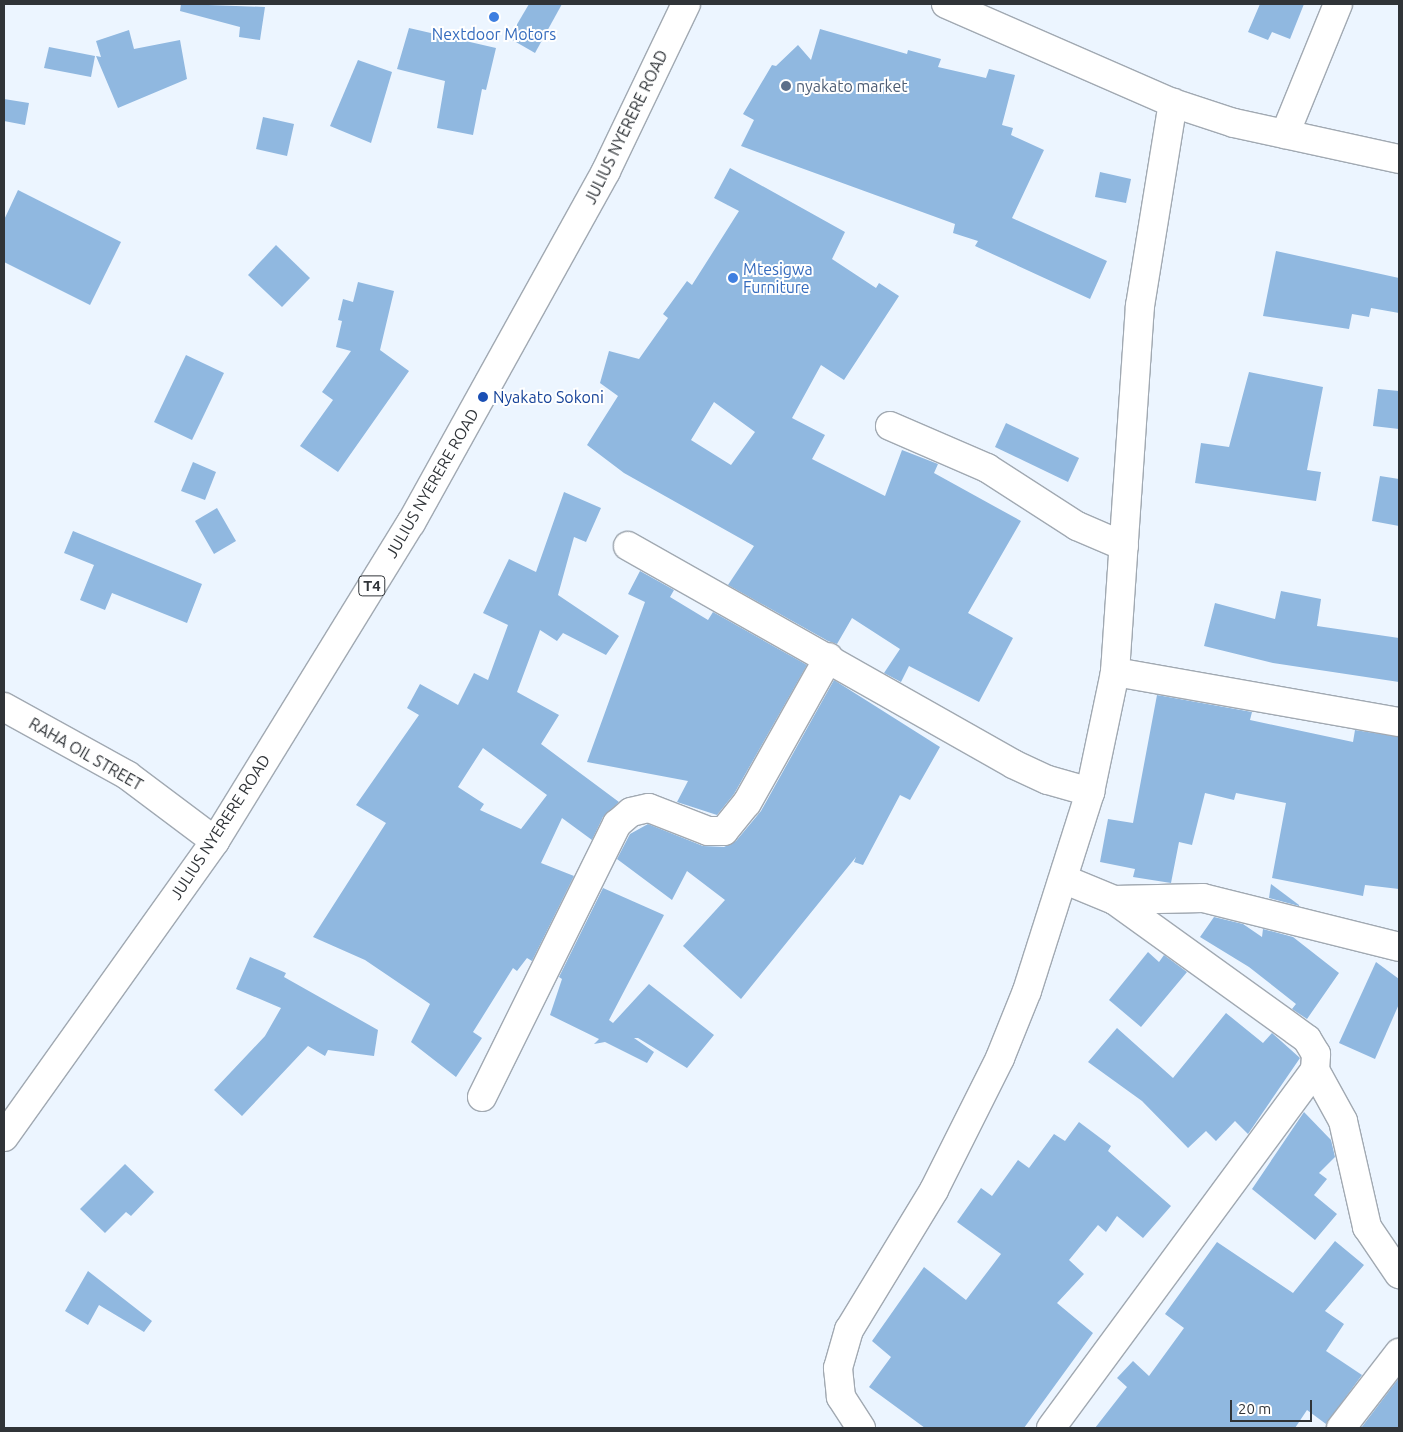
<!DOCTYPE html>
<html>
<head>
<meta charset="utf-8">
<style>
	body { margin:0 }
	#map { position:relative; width:1403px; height:1432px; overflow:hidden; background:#ecf5ff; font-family:Ubuntu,sans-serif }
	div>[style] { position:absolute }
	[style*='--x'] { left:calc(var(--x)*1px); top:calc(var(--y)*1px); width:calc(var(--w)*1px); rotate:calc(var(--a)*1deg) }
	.building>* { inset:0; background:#90b8e0 }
	.roads { filter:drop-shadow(1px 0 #a1a9b2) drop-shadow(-1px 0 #a1a9b2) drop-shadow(0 1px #a1a9b2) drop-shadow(0 -1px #a1a9b2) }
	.minor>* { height:28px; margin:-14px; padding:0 14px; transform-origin:14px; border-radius:14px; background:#fff }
	.tertiary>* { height:28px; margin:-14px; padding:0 14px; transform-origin:14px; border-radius:14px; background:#fff }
	.trunk>* { height:28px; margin:-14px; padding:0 14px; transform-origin:14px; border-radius:14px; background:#fff }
	.dots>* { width:14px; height:14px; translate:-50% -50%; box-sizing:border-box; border:2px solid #fff; border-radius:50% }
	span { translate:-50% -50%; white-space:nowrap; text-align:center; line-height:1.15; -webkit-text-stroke:4px #fff; paint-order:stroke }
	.shield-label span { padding:1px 4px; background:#fff; border:1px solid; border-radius:4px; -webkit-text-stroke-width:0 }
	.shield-label { font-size:15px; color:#303438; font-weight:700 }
	.shop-label { font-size:16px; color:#366cbe }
	.left { translate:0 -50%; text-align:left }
	.service-label { font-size:16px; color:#4e5e75 }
	.street-label { font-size:16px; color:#303438 }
	.transit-label { font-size:16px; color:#164399 }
	.frame { position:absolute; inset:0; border:5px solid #303438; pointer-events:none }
	.scale { position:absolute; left:1230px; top:1400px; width:82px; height:22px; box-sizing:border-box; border:2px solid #303438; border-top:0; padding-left:6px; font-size:15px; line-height:18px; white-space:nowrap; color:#303438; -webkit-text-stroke:4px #fff; paint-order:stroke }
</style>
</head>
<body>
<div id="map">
	<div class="building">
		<div style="clip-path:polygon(181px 4px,265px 7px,260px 40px,239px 37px,240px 27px,180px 11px)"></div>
		<div style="clip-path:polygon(529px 4px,562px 4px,535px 53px,509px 38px)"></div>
		<div style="clip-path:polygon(1260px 4px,1304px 4px,1290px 39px,1272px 32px,1268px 40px,1248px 32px)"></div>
		<div style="clip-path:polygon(409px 28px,496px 48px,486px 90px,482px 89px,473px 135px,437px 128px,445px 81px,397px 69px)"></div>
		<div style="clip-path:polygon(820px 29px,907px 54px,908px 50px,941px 59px,938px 67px,986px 78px,989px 69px,1015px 75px,1002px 125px,1013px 128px,1011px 135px,1044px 150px,1012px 218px,1107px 261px,1090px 299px,975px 246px,978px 241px,953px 233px,955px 224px,741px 146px,754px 120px,743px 114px,772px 65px,776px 66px,798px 45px,811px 60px)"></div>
		<div style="clip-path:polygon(129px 30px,134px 49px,180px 40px,187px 79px,118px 108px,96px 56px,101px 57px,96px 41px)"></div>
		<div style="clip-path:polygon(49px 47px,95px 56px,91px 77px,44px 68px)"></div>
		<div style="clip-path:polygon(358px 60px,392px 72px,371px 143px,330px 126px)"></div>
		<div style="clip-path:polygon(4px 99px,29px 103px,25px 125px,4px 121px)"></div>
		<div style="clip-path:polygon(263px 117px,294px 124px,287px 156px,256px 149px)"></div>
		<div style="clip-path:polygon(evenodd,730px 168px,845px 232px,832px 259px,876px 288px,879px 283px,899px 296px,844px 380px,821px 365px,792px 418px,825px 435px,812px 459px,885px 496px,902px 450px,938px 464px,934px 473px,1021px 521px,968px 613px,1013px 638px,979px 702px,909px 666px,901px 682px,884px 673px,900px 649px,852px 618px,837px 644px,828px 641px,728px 585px,754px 546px,624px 473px,587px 445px,618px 396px,600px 383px,609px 351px,639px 359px,668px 318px,663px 314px,687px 281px,692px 285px,739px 211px,714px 198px,730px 168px,714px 402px,755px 432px,731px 465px,691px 440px,714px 402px)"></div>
		<div style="clip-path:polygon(1100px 172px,1131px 179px,1126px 203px,1095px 197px)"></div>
		<div style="clip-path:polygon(18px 190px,121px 242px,90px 305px,4px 262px,4px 220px)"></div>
		<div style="clip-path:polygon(276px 245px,310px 278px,282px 307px,248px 275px)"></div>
		<div style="clip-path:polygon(1276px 251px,1399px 278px,1399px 313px,1371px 308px,1369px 317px,1352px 314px,1349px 329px,1263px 316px)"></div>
		<div style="clip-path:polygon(358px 282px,394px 291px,380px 350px,409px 371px,338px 472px,300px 446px,333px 400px,322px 392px,351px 351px,336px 347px,342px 321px,338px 320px,343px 299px,353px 302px)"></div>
		<div style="clip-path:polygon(186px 355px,224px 373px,192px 440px,154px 422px)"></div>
		<div style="clip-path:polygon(1249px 372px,1323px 387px,1307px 470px,1321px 472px,1316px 501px,1195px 483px,1201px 443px,1229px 447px)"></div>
		<div style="clip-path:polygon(1378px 389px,1399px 391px,1399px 429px,1373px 426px)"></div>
		<div style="clip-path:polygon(1006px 423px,1079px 458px,1068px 482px,995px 447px)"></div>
		<div style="clip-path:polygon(193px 462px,216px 472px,205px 500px,181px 491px)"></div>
		<div style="clip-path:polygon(1380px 476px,1399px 479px,1399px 526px,1372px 521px)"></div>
		<div style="clip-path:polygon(evenodd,564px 492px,601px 508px,586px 542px,574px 537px,558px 595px,619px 636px,606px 655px,563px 633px,557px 641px,540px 630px,517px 692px,559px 715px,541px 744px,619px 802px,603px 817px,592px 840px,562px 818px,541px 863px,574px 876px,532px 961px,527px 958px,517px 971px,513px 968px,473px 1032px,482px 1038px,456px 1077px,411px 1042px,430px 1004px,365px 960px,313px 937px,386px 823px,356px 805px,419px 715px,407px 708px,420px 684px,458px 705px,474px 673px,488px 680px,508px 625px,483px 613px,509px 559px,536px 572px,564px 492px,483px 748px,547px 795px,521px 829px,480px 810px,484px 804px,458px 787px,483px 748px)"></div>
		<div style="clip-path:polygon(217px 508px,236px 541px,214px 554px,195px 521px)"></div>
		<div style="clip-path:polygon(73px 531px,202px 584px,187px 623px,112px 593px,105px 610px,80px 600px,94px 565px,64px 553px)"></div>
		<div style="clip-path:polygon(640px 571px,674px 590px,670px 597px,708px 620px,713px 612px,807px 665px,734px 794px,717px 815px,677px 802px,688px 781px,587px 762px,645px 602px,628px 594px)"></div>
		<div style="clip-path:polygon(1281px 591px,1321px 599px,1317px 626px,1399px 638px,1399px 682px,1273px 663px,1204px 646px,1215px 603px,1275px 619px)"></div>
		<div style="clip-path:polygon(834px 680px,940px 747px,910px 800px,900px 795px,863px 865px,854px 862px,856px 857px,741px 999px,683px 946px,725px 900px,687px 871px,672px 900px,617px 859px,630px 834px,648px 824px,703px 846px,724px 847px,736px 841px,761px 811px)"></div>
		<div style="clip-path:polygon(1157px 695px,1252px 712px,1250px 720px,1353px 742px,1355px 730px,1399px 737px,1399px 889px,1365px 885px,1363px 896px,1272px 878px,1286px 803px,1236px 793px,1234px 800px,1205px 793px,1192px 845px,1179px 842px,1171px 883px,1133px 877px,1135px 869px,1100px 862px,1108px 819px,1133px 823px)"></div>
		<div style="clip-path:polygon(1271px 884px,1299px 905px,1299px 906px,1269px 898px)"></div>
		<div style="clip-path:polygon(603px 888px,664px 915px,609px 1020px,613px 1023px,649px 984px,714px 1035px,687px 1068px,638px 1038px,634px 1038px,654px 1052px,647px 1063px,605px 1042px,594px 1044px,599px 1039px,550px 1015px,562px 979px,559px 977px)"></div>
		<div style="clip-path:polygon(1214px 917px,1243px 924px,1262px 937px,1263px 929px,1293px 937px,1339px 973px,1307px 1019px,1292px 1009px,1296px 1004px,1249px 967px,1200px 937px)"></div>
		<div style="clip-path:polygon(1148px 952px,1159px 962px,1164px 955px,1187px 972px,1141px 1027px,1109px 1000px)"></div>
		<div style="clip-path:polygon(250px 957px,286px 973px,284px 977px,378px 1030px,374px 1056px,328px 1050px,325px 1056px,308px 1046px,242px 1116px,214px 1090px,265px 1036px,281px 1008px,236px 989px)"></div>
		<div style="clip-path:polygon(1376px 962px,1399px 979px,1399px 1004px,1375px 1059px,1339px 1043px)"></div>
		<div style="clip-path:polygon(1226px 1013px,1263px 1043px,1272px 1033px,1300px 1058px,1248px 1134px,1235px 1121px,1216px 1141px,1206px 1131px,1188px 1148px,1142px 1101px,1088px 1062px,1117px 1028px,1173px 1078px)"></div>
		<div style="clip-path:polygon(1304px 1112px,1331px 1140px,1335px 1157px,1319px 1173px,1327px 1179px,1314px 1195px,1337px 1214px,1315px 1240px,1252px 1189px)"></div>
		<div style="clip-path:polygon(1079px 1122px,1111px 1146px,1108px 1151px,1171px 1206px,1143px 1238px,1117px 1216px,1106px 1232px,1098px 1225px,1069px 1260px,1084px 1274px,1057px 1303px,1093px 1333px,1024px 1428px,925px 1428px,869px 1387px,891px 1357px,872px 1341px,924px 1267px,966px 1300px,1001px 1254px,957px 1222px,981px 1188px,992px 1196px,1018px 1160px,1029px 1168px,1054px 1134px,1065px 1141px)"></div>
		<div style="clip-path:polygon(125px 1164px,154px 1192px,131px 1216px,126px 1212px,105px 1233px,80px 1209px)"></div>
		<div style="clip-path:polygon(1335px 1241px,1364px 1265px,1325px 1311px,1344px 1324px,1326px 1351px,1362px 1375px,1326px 1424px,1307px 1410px,1295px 1428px,1095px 1428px,1127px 1387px,1117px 1378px,1133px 1361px,1149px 1376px,1184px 1328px,1165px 1314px,1217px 1242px,1293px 1293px)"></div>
		<div style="clip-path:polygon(88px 1271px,152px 1321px,144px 1332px,99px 1305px,88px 1325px,65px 1311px)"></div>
		<div style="clip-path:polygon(1399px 1378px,1399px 1428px,1361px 1428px)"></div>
	</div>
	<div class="roads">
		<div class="minor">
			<div style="--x:1285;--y:134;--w:140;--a:-67.8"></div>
			<div style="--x:890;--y:426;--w:106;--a:23.4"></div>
			<div style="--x:987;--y:468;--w:107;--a:32.8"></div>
			<div style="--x:1077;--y:526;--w:51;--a:23.1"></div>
			<div style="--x:628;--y:546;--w:442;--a:29.5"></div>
			<div style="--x:1013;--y:764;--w:38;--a:25"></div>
			<div style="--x:1048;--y:780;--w:44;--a:15.9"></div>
			<div style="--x:1115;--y:672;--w:288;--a:10"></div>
			<div style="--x:4;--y:707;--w:141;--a:28.9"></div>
			<div style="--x:127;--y:775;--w:110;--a:36.9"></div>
			<div style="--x:1114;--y:900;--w:89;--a:-1.3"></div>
			<div style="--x:1203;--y:898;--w:202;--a:14"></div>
			<div style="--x:1315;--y:1070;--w:58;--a:61.2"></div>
			<div style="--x:1343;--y:1121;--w:109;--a:77.2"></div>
			<div style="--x:1367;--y:1227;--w:57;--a:55.8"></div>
			<div style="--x:482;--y:1097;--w:305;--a:-63.7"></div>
			<div style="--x:617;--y:824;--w:18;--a:-41"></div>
			<div style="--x:631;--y:812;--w:18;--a:-13"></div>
			<div style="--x:649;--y:808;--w:63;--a:21.3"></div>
			<div style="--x:708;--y:831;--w:16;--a:0"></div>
			<div style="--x:724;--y:831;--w:36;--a:-51"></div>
			<div style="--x:747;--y:803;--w:167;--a:-60.7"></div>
			<div style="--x:861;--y:1428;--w:37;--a:-123"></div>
			<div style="--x:841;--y:1397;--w:29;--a:-96"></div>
			<div style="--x:838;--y:1368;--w:40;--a:-74"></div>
			<div style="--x:849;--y:1330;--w:164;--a:-58.7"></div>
			<div style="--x:934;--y:1190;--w:148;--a:-63.4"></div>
			<div style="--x:1000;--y:1058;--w:72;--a:-68.1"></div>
			<div style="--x:1027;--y:991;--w:209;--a:-72.4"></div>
			<div style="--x:1090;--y:792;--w:123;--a:-78.2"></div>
			<div style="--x:1115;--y:672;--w:367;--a:-86.1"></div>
			<div style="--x:1140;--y:306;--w:206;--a:-80.8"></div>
			<div style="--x:1051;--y:1428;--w:445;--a:-53.6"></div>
			<div style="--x:1315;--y:1070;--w:16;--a:-86"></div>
			<div style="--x:1316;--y:1054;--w:17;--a:-121"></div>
			<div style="--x:1307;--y:1039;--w:238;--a:-144.2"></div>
			<div style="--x:1114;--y:900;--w:55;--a:-157.6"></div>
			<div style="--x:1341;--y:1428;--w:95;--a:-52.3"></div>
		</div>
		<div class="tertiary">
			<div style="--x:946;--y:4;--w:248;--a:23.6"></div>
			<div style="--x:1173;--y:103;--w:64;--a:18.2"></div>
			<div style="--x:1234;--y:123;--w:169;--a:12.3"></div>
		</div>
		<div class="trunk">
			<div style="--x:4;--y:1137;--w:364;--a:-54.5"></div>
			<div style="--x:215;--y:841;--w:374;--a:-58.4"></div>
			<div style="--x:411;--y:523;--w:402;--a:-61"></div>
			<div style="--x:606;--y:171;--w:185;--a:-64.4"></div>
		</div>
	</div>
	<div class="dots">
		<div style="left:494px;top:17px;background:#3f7fe0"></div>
		<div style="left:786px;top:86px;background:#5c6f8a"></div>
		<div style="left:733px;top:278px;background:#3f7fe0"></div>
		<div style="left:483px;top:397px;background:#1a4fb4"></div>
	</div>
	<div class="shield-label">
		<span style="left:372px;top:586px">T4</span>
	</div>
	<div class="shop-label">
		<span style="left:494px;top:34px">Nextdoor Motors</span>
		<span class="left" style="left:743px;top:278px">Mtesigwa<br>Furniture</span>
	</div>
	<div class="service-label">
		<span class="left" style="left:796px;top:86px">nyakato market</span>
	</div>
	<div class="street-label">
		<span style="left:626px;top:127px;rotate:-64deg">JULIUS NYERERE ROAD</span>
		<span style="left:432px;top:483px;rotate:-60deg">JULIUS NYERERE ROAD</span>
		<span style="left:86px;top:754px;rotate:30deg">RAHA OIL STREET</span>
		<span style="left:220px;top:827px;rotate:-57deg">JULIUS NYERERE ROAD</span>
	</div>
	<div class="transit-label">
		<span class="left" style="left:493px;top:397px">Nyakato Sokoni</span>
	</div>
	<div class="frame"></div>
	<div class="scale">20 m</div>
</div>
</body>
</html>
